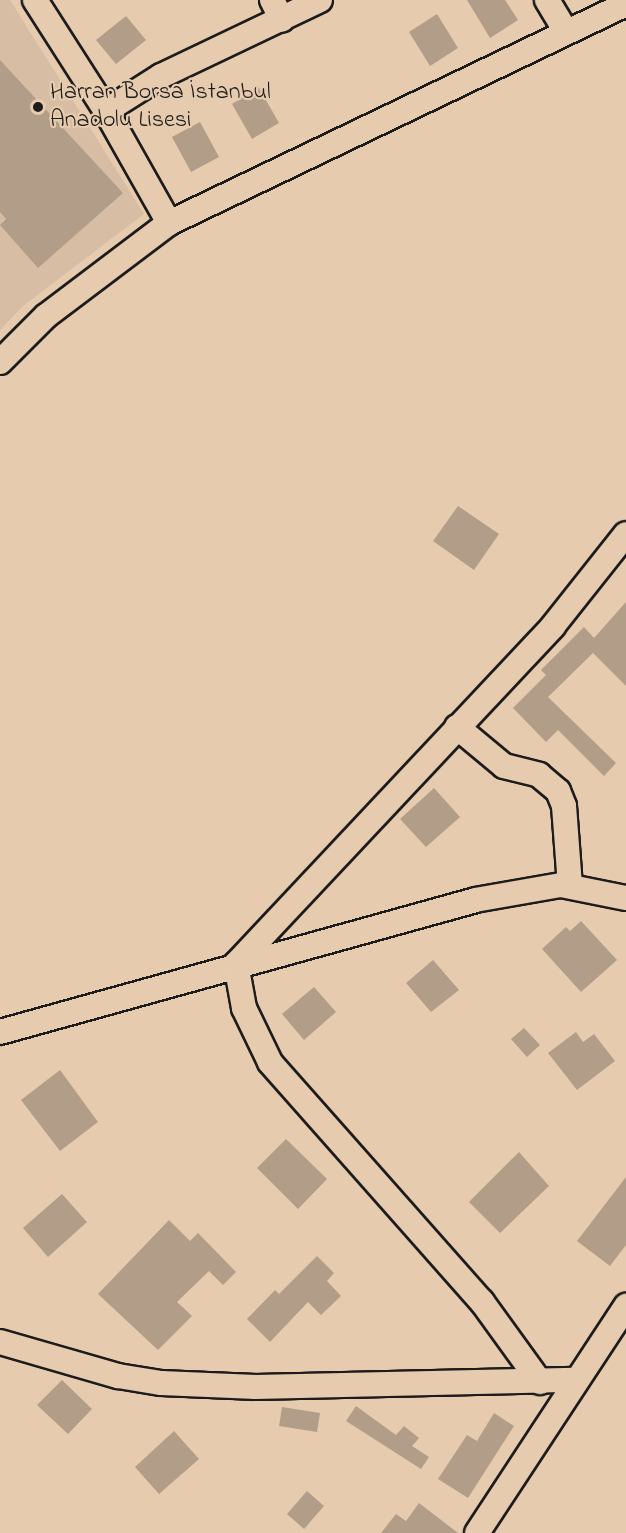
<!DOCTYPE html>
<html>
<head>
<meta charset="utf-8">
<style>
	body { margin:0 }
	#map { position:relative; width:626px; height:1533px; overflow:hidden; background:#e7cbae; font-family:"Indie Flower",sans-serif }
	div>[style] { position:absolute }
	[style*='--x'] { left:calc(var(--x)*1px); top:calc(var(--y)*1px); width:calc(var(--w)*1px); rotate:calc(var(--a)*1deg) }
	.built>* { inset:0; background:#d7bda3 }
	.building>* { inset:0; background:#b19d88 }
	.roads { filter:drop-shadow(2px 0 #1c1c1c) drop-shadow(-2px 0 #1c1c1c) drop-shadow(0 2px #1c1c1c) drop-shadow(0 -2px #1c1c1c) }
	.minor>* { height:24px; margin:-12px; padding:0 12px; transform-origin:12px; border-radius:12px; background:#e7cbae }
	.dots>* { width:16px; height:16px; translate:-50% -50%; box-sizing:border-box; border:3px solid #e7cbae; border-radius:50% }
	span { translate:-50% -50%; white-space:nowrap; text-align:center; line-height:1.15; -webkit-text-stroke:4.5px #e7cbae; paint-order:stroke }
	.poi-label { font-size:24px; color:#1c1c1c }
	.left { translate:0 -50%; text-align:left }
</style>
</head>
<body>
<div id="map">
	<div class="built">
		<div style="clip-path:polygon(0 0,10px 0,144px 214px,23px 306px,0 330px)"></div>
	</div>
	<div class="building">
		<div style="clip-path:polygon(467px 0,505px 0,518px 20px,490px 38px)"></div>
		<div style="clip-path:polygon(437px 14px,458px 48px,430px 66px,409px 32px)"></div>
		<div style="clip-path:polygon(126px 16px,146px 40px,116px 64px,96px 40px)"></div>
		<div style="clip-path:polygon(0 60px,123px 193px,38px 268px,0 225px,6px 219px,0 212px)"></div>
		<div style="clip-path:polygon(259px 88px,279px 123px,252px 139px,232px 104px)"></div>
		<div style="clip-path:polygon(200px 122px,219px 157px,191px 172px,172px 137px)"></div>
		<div style="clip-path:polygon(458px 506px,499px 534px,474px 570px,433px 541px)"></div>
		<div style="clip-path:polygon(626px 602px,626px 686px,593px 653px,548px 697px,616px 763px,604px 776px,558px 730px,546px 742px,513px 708px,546px 675px,541px 670px,584px 627px,594px 638px)"></div>
		<div style="clip-path:polygon(434px 788px,460px 817px,426px 847px,400px 819px)"></div>
		<div style="clip-path:polygon(581px 921px,617px 960px,581px 992px,542px 949px,566px 927px,570px 931px)"></div>
		<div style="clip-path:polygon(433px 960px,459px 990px,431px 1012px,406px 983px)"></div>
		<div style="clip-path:polygon(314px 987px,336px 1012px,304px 1040px,282px 1014px)"></div>
		<div style="clip-path:polygon(524px 1028px,540px 1045px,527px 1057px,511px 1039px)"></div>
		<div style="clip-path:polygon(576px 1032px,583px 1042px,594px 1034px,615px 1061px,577px 1090px,548px 1053px)"></div>
		<div style="clip-path:polygon(60px 1070px,98px 1122px,60px 1151px,21px 1100px)"></div>
		<div style="clip-path:polygon(286px 1139px,327px 1179px,298px 1209px,257px 1168px)"></div>
		<div style="clip-path:polygon(519px 1152px,549px 1186px,500px 1233px,469px 1202px)"></div>
		<div style="clip-path:polygon(626px 1177px,626px 1245px,610px 1266px,577px 1241px)"></div>
		<div style="clip-path:polygon(62px 1194px,87px 1222px,48px 1257px,23px 1228px)"></div>
		<div style="clip-path:polygon(169px 1220px,190px 1241px,198px 1233px,236px 1272px,223px 1285px,209px 1271px,177px 1302px,192px 1316px,158px 1350px,98px 1294px)"></div>
		<div style="clip-path:polygon(317px 1256px,334px 1273px,327px 1281px,341px 1296px,321px 1315px,308px 1302px,270px 1342px,247px 1319px,275px 1290px,279px 1294px)"></div>
		<div style="clip-path:polygon(62px 1380px,92px 1409px,68px 1434px,37px 1405px)"></div>
		<div style="clip-path:polygon(356px 1406px,396px 1435px,404px 1426px,419px 1438px,412px 1446px,429px 1457px,421px 1469px,346px 1421px)"></div>
		<div style="clip-path:polygon(282px 1407px,320px 1413px,317px 1432px,279px 1426px)"></div>
		<div style="clip-path:polygon(494px 1413px,514px 1426px,468px 1498px,438px 1479px,467px 1435px,477px 1441px)"></div>
		<div style="clip-path:polygon(174px 1431px,199px 1459px,159px 1494px,135px 1467px)"></div>
		<div style="clip-path:polygon(307px 1491px,324px 1506px,304px 1529px,287px 1514px)"></div>
		<div style="clip-path:polygon(419px 1503px,458px 1533px,381px 1533px,396px 1514px,406px 1521px)"></div>
	</div>
	<div class="roads">
		<div class="minor">
			<div style="--x:35;--y:0;--w:132;--a:57.4"></div>
			<div style="--x:106;--y:111;--w:129;--a:60.6"></div>
			<div style="--x:272;--y:0;--w:22;--a:63"></div>
			<div style="--x:547;--y:0;--w:37;--a:59"></div>
			<div style="--x:106;--y:111;--w:65;--a:-32.5"></div>
			<div style="--x:161;--y:76;--w:176;--a:-25.5"></div>
			<div style="--x:0;--y:362;--w:65;--a:-45"></div>
			<div style="--x:46;--y:316;--w:154;--a:-37.1"></div>
			<div style="--x:169;--y:223;--w:507;--a:-25.6"></div>
			<div style="--x:457;--y:727;--w:61;--a:39.7"></div>
			<div style="--x:504;--y:766;--w:36;--a:14"></div>
			<div style="--x:539;--y:775;--w:25;--a:40"></div>
			<div style="--x:558;--y:791;--w:16;--a:68"></div>
			<div style="--x:564;--y:806;--w:80;--a:85.7"></div>
			<div style="--x:0;--y:1032;--w:493;--a:-15.5"></div>
			<div style="--x:475;--y:900;--w:87;--a:-9.9"></div>
			<div style="--x:561;--y:885;--w:66;--a:11.3"></div>
			<div style="--x:0;--y:1342;--w:123;--a:16.1"></div>
			<div style="--x:118;--y:1376;--w:44;--a:9.2"></div>
			<div style="--x:161;--y:1383;--w:95;--a:2.4"></div>
			<div style="--x:256;--y:1387;--w:319;--a:-1.3"></div>
			<div style="--x:540;--y:1382;--w:99;--a:-125.9"></div>
			<div style="--x:482;--y:1302;--w:320;--a:-131.5"></div>
			<div style="--x:270;--y:1062;--w:60;--a:-115.7"></div>
			<div style="--x:244;--y:1008;--w:45;--a:-100.3"></div>
			<div style="--x:236;--y:964;--w:463;--a:-46.8"></div>
			<div style="--x:553;--y:626;--w:117;--a:-51.6"></div>
			<div style="--x:477;--y:1533;--w:272;--a:-56.7"></div>
		</div>
	</div>
	<div class="dots">
		<div style="left:38px;top:107px;background:#1c1c1c"></div>
	</div>
	<div class="poi-label">
		<span class="left" style="left:50px;top:107px">Harran Borsa İstanbul<br>Anadolu Lisesi</span>
	</div>
</div>
</body>
</html>
